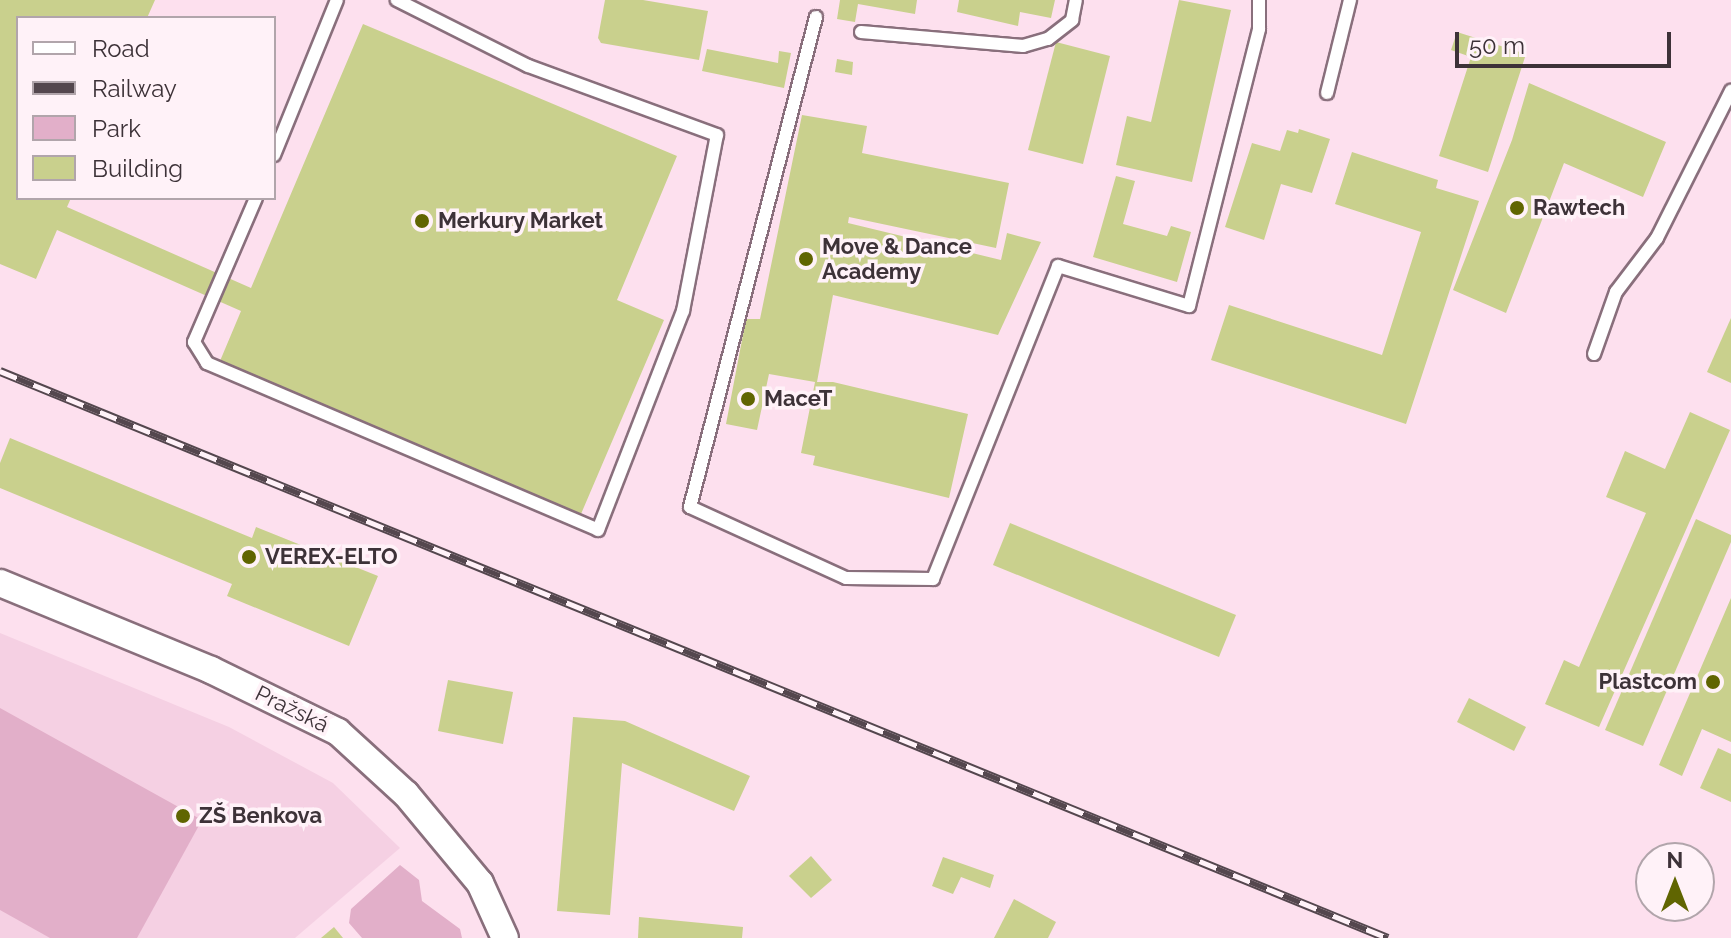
<!DOCTYPE html>
<html>
<head>
<meta charset="utf-8">
<style>
	body { margin:0 }
	#map { position:relative; width:1731px; height:938px; overflow:hidden; background:#fde0ee; font-family:Raleway,sans-serif }
	div>[style] { position:absolute }
	[style*='--x'] { left:calc(var(--x)*1px); top:calc(var(--y)*1px); width:calc(var(--w)*1px); rotate:calc(var(--a)*1deg) }
	.built>* { inset:0; background:#f5d0e3 }
	.green>* { inset:0; background:#e2afc9 }
	.building>* { inset:0; background:#c9d08d }
	.roads { filter:drop-shadow(2px 0 #896f7c) drop-shadow(-2px 0 #896f7c) drop-shadow(0 2px #896f7c) drop-shadow(0 -2px #896f7c) }
	.service>* { height:12px; margin:-6px; padding:0 6px; transform-origin:6px; border-radius:6px; background:#fff }
	.minor>* { height:26px; margin:-13px; padding:0 13px; transform-origin:13px; border-radius:13px; background:#fff }
	.rail>* { height:9px; margin-top:-4.5px; transform-origin:0; background:repeating-linear-gradient(90deg,#fff2f8 0 18px,#54474e 0 36px); box-sizing:border-box; border-block:2px solid #54474e }
	.dots>* { width:22px; height:22px; translate:-50% -50%; box-sizing:border-box; border:4px solid #fff2f8; border-radius:50% }
	span { translate:-50% -50%; white-space:nowrap; text-align:center; line-height:1.15; -webkit-text-stroke:7px #fff2f8; paint-order:stroke }
	.poi-label { font-size:22px; color:#3d3238; font-weight:700 }
	.left { translate:0 -50%; text-align:left }
	.right { translate:-100% -50%; text-align:right }
	.street-label { font-size:22px; color:#3d3238 }
	.legend { position:absolute; left:16px; top:16px; width:260px; height:184px; box-sizing:border-box; background:#fff2f8; border:2px solid #b1a5ab; margin:0; padding:10px 14px; list-style:none; font-size:24px; color:#3d3238 }
	.legend li { display:flex; align-items:center; gap:16px; height:40px }
	.legend b { width:40px; border:2px solid #b1a5ab }
	.north { position:absolute; left:1635px; top:842px; width:80px; height:80px; box-sizing:border-box; background:#fff2f8; border:2px solid #b1a5ab; border-radius:50%; rotate:0deg; font-size:22px; font-weight:700; line-height:32px; text-align:center; color:#3d3238 }
	.north::after { content:''; display:block; margin:auto; width:28px; height:36px; background:#606501; clip-path:polygon(50% 0,100% 100%,50% 72%,0 100%) }
	.scale { position:absolute; left:1455px; top:32px; width:216px; height:36px; box-sizing:border-box; border:4px solid #3d3238; border-top:0; padding-left:10px; font-size:24px; line-height:28px; white-space:nowrap; color:#3d3238; -webkit-text-stroke:6px #fff2f8; paint-order:stroke }
</style>
</head>
<body>
<div id="map">
	<div class="built">
		<div style="clip-path:polygon(0 633px,229px 727px,333px 783px,400px 848px,295px 938px,0 938px)"></div>
	</div>
	<div class="green">
		<div style="clip-path:polygon(0 708px,202px 820px,137px 938px,50px 938px,0 910px)"></div>
		<div style="clip-path:polygon(400px 865px,419px 880px,422px 901px,460px 929px,462px 938px,362px 938px,349px 923px,351px 909px)"></div>
	</div>
	<div class="building">
		<div style="clip-path:polygon(0 0,155px 0,147px 18px,18px 18px,18px 198px,71px 198px,67px 207px,251px 288px,363px 24px,677px 156px,617px 300px,664px 320px,581px 514px,220px 361px,241px 311px,57px 230px,36px 279px,0 264px)"></div>
		<div style="clip-path:polygon(605px 0,643px 0,708px 11px,699px 60px,601px 43px,598px 38px)"></div>
		<div style="clip-path:polygon(840px 0,917px 0,915px 14px,858px 4px,855px 22px,837px 19px)"></div>
		<div style="clip-path:polygon(959px 0,1055px 0,1051px 18px,1020px 12px,1018px 26px,957px 12px)"></div>
		<div style="clip-path:polygon(1179px 0,1231px 10px,1192px 182px,1116px 165px,1127px 116px,1151px 122px)"></div>
		<div style="clip-path:polygon(1457px 32px,1526px 54px,1488px 172px,1439px 156px,1471px 57px,1451px 50px)"></div>
		<div style="clip-path:polygon(1056px 42px,1110px 56px,1083px 164px,1028px 150px)"></div>
		<div style="clip-path:polygon(707px 49px,778px 63px,779px 51px,791px 53px,784px 88px,702px 71px)"></div>
		<div style="clip-path:polygon(837px 59px,853px 62px,852px 75px,835px 72px)"></div>
		<div style="clip-path:polygon(1529px 83px,1666px 142px,1643px 197px,1564px 163px,1506px 313px,1453px 290px,1512px 140px)"></div>
		<div style="clip-path:polygon(802px 115px,867px 126px,862px 153px,1009px 183px,996px 248px,849px 217px,848px 223px,1001px 260px,1007px 233px,1041px 242px,998px 335px,833px 295px,817px 382px,833px 382px,968px 414px,949px 498px,813px 465px,815px 456px,801px 453px,815px 382px,769px 374px,757px 430px,726px 424px,746px 319px,760px 319px)"></div>
		<div style="clip-path:polygon(1299px 129px,1330px 139px,1312px 193px,1281px 184px,1264px 240px,1225px 227px,1252px 143px,1280px 151px,1287px 130px,1298px 133px)"></div>
		<div style="clip-path:polygon(1352px 152px,1438px 180px,1436px 188px,1479px 201px,1406px 424px,1211px 360px,1229px 305px,1382px 355px,1421px 232px,1335px 204px)"></div>
		<div style="clip-path:polygon(1116px 176px,1135px 181px,1123px 224px,1167px 236px,1171px 226px,1191px 232px,1177px 282px,1093px 257px)"></div>
		<div style="clip-path:polygon(1731px 318px,1731px 383px,1707px 372px)"></div>
		<div style="clip-path:polygon(1690px 412px,1730px 430px,1599px 727px,1545px 704px,1564px 660px,1579px 667px,1646px 513px,1606px 497px,1625px 451px,1665px 469px)"></div>
		<div style="clip-path:polygon(10px 438px,252px 538px,256px 527px,378px 576px,349px 646px,227px 596px,232px 584px,0 488px,0 463px)"></div>
		<div style="clip-path:polygon(1696px 519px,1731px 535px,1731px 542px,1643px 746px,1605px 730px)"></div>
		<div style="clip-path:polygon(1010px 523px,1236px 615px,1219px 657px,993px 565px)"></div>
		<div style="clip-path:polygon(1731px 598px,1731px 742px,1702px 729px,1682px 776px,1659px 765px)"></div>
		<div style="clip-path:polygon(448px 680px,513px 692px,503px 744px,438px 731px)"></div>
		<div style="clip-path:polygon(1469px 698px,1526px 727px,1514px 751px,1457px 722px)"></div>
		<div style="clip-path:polygon(573px 717px,625px 721px,750px 776px,734px 811px,622px 763px,610px 915px,557px 911px)"></div>
		<div style="clip-path:polygon(1718px 748px,1731px 754px,1731px 802px,1700px 788px)"></div>
		<div style="clip-path:polygon(811px 856px,832px 880px,811px 898px,789px 876px)"></div>
		<div style="clip-path:polygon(943px 857px,994px 875px,990px 888px,961px 877px,953px 894px,932px 886px)"></div>
		<div style="clip-path:polygon(1014px 899px,1056px 922px,1048px 938px,994px 938px)"></div>
		<div style="clip-path:polygon(639px 917px,743px 927px,742px 938px,638px 938px)"></div>
		<div style="clip-path:polygon(334px 927px,343px 938px,321px 938px)"></div>
	</div>
	<div class="roads">
		<div class="service">
			<div style="--x:816;--y:17;--w:506;--a:104.42"></div>
			<div style="--x:690;--y:507;--w:171;--a:24.5"></div>
			<div style="--x:846;--y:578;--w:87;--a:0.7"></div>
			<div style="--x:933;--y:579;--w:337;--a:-68.2"></div>
			<div style="--x:1058;--y:266;--w:137;--a:17"></div>
			<div style="--x:1189;--y:306;--w:286;--a:-75.8"></div>
			<div style="--x:1259;--y:29;--w:29;--a:-90"></div>
			<div style="--x:861;--y:32;--w:163;--a:4.9"></div>
			<div style="--x:1023;--y:46;--w:26;--a:-16"></div>
			<div style="--x:1048;--y:39;--w:31;--a:-38"></div>
			<div style="--x:1072;--y:20;--w:20;--a:-79"></div>
			<div style="--x:1327;--y:93;--w:96;--a:-76.1"></div>
			<div style="--x:274;--y:155;--w:167;--a:-67.9"></div>
			<div style="--x:256;--y:198;--w:157;--a:113.3"></div>
			<div style="--x:194;--y:342;--w:25;--a:58"></div>
			<div style="--x:207;--y:363;--w:425;--a:23.1"></div>
			<div style="--x:598;--y:530;--w:235;--a:-68.8"></div>
			<div style="--x:683;--y:311;--w:179;--a:-79.1"></div>
			<div style="--x:717;--y:135;--w:201;--a:-159.9"></div>
			<div style="--x:528;--y:66;--w:147;--a:-153.3"></div>
			<div style="--x:1594;--y:354;--w:66;--a:-70.5"></div>
			<div style="--x:1616;--y:292;--w:68;--a:-52.8"></div>
			<div style="--x:1657;--y:238;--w:165;--a:-63.3"></div>
		</div>
		<div class="minor">
			<div style="--x:0;--y:583;--w:228;--a:22.4"></div>
			<div style="--x:211;--y:670;--w:141;--a:26"></div>
			<div style="--x:338;--y:732;--w:92;--a:42.4"></div>
			<div style="--x:406;--y:794;--w:116;--a:50.3"></div>
			<div style="--x:480;--y:883;--w:60;--a:65.6"></div>
		</div>
	</div>
	<div class="rail">
		<div style="--x:0;--y:371;--w:1499;--a:22.22"></div>
	</div>
	<div class="dots">
		<div style="left:1517px;top:208px;background:#606501"></div>
		<div style="left:422px;top:221px;background:#606501"></div>
		<div style="left:806px;top:259px;background:#606501"></div>
		<div style="left:748px;top:399px;background:#606501"></div>
		<div style="left:249px;top:557px;background:#606501"></div>
		<div style="left:1713px;top:682px;background:#606501"></div>
		<div style="left:183px;top:816px;background:#606501"></div>
	</div>
	<div class="poi-label">
		<span class="left" style="left:1533px;top:208px">Rawtech</span>
		<span class="left" style="left:438px;top:221px">Merkury Market</span>
		<span class="left" style="left:822px;top:259px">Move &amp; Dance<br>Academy</span>
		<span class="left" style="left:764px;top:399px">MaceT</span>
		<span class="left" style="left:265px;top:557px">VEREX-ELTO</span>
		<span class="right" style="left:1697px;top:682px">Plastcom</span>
		<span class="left" style="left:199px;top:816px">ZŠ Benkova</span>
	</div>
	<div class="street-label">
		<span style="left:292px;top:709px;rotate:26deg">Pražská</span>
	</div>
	<ul class="legend">
	<li><b style="height:10px;background:#fff"></b>Road</li>
	<li><b style="height:10px;background:#54474e"></b>Railway</li>
	<li><b style="height:22px;background:#e2afc9"></b>Park</li>
	<li><b style="height:22px;background:#c9d08d"></b>Building</li>
	</ul>
	<div class="north">N</div>
	<div class="scale">50 m</div>
</div>
</body>
</html>
